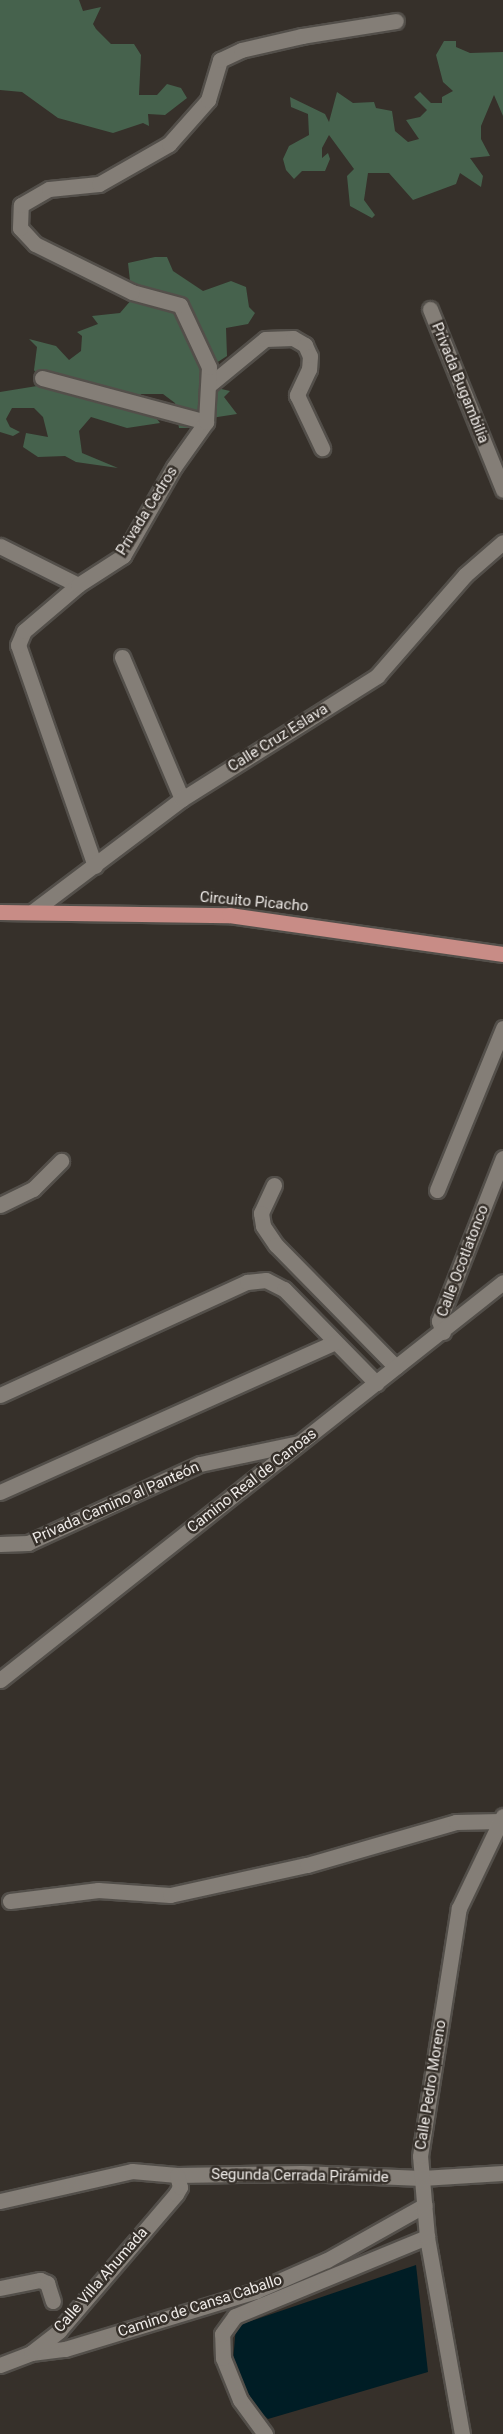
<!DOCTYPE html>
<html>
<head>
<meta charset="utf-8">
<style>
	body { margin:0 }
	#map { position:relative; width:503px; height:2434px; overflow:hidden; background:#36302a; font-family:Roboto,sans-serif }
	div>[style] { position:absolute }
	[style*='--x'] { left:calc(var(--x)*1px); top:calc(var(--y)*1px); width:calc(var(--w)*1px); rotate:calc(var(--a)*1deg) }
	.green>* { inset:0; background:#46624d }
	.water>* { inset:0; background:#001d25 }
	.roads { filter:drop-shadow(2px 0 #534f4a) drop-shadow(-2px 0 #534f4a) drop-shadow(0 2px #534f4a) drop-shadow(0 -2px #534f4a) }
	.minor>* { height:15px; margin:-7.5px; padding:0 7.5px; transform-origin:7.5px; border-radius:7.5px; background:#847e77 }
	.major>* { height:15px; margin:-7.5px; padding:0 7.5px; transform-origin:7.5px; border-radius:7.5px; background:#c88c86 }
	span { translate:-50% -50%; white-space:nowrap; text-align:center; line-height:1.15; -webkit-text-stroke:5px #36302a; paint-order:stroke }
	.street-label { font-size:15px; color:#eeeae7 }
</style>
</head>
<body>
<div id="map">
	<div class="green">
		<div style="clip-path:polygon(0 0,79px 0,83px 11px,101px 7px,93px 24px,96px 29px,111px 44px,134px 44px,141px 55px,139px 95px,157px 95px,167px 84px,181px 88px,187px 98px,165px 115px,148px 114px,149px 126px,143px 123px,113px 133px,58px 118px,22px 92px,0 90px)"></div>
		<div style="clip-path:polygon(444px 41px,456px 41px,456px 47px,470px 53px,503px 52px,503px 116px,494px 95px,481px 126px,481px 139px,490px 156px,470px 158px,483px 176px,481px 187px,460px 173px,456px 184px,413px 200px,389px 173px,368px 173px,364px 200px,375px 215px,372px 218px,350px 206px,347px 176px,354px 169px,329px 135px,322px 148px,322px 158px,328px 153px,330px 159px,325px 171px,302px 171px,294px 179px,286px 170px,283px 159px,289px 146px,309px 135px,308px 114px,291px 107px,290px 97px,325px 114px,329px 122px,337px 92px,353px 103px,374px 102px,376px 108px,392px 111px,395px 131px,408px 142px,419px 139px,406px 120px,420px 117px,427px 110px,414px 97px,420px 92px,431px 103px,442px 103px,442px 97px,453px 91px,443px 82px,436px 55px)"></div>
		<div style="clip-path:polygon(155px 257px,167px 257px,173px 271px,203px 291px,231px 281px,246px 287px,249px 307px,255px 313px,248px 324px,226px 328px,227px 356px,210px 367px,213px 387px,230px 391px,224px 397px,237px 414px,211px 418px,197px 428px,179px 428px,175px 403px,163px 394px,141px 394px,136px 403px,151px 411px,160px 423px,127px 428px,91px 417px,79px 431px,82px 453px,118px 468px,76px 462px,65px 456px,38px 457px,23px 447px,26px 433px,48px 437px,43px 417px,34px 408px,12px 408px,6px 419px,10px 427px,20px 432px,13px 436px,0 432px,0 392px,37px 386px,40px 380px,34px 370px,37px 347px,29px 339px,56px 346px,69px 360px,81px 351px,82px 336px,77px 332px,98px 324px,92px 316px,120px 313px,132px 299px,128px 263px)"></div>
	</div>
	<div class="water">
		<div style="clip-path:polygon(416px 2265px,428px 2372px,268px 2419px,245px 2398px,233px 2361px,236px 2326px)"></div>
	</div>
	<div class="roads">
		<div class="minor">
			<div style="--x:430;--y:309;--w:195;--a:68"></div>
			<div style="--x:42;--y:378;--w:170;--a:15"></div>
			<div style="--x:208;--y:386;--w:74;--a:-39.5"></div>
			<div style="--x:265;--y:339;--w:28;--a:-2"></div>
			<div style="--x:293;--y:338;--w:14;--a:30"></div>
			<div style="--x:305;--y:345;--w:12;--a:66"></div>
			<div style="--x:310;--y:356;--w:13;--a:94"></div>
			<div style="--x:309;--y:369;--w:29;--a:115"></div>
			<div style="--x:297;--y:395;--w:59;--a:64.7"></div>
			<div style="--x:0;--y:546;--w:87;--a:26.6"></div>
			<div style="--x:122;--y:657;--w:154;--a:67.1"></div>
			<div style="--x:95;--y:866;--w:234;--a:-109.2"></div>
			<div style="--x:18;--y:645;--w:15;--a:-67"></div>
			<div style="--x:24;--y:631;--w:71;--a:-40.4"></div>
			<div style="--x:78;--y:585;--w:54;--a:-32.8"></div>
			<div style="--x:123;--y:556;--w:103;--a:-60.2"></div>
			<div style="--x:174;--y:467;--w:55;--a:-54.6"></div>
			<div style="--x:206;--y:422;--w:55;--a:-86.9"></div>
			<div style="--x:209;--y:367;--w:68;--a:-115.1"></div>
			<div style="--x:180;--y:305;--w:50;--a:-164.8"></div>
			<div style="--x:132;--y:292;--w:108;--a:-153.7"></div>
			<div style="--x:35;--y:244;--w:22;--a:-133"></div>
			<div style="--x:20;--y:228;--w:23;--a:-88"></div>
			<div style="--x:21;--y:205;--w:32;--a:-30"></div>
			<div style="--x:49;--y:189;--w:50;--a:-5.7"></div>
			<div style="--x:99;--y:184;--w:81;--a:-29.7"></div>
			<div style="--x:169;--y:144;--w:59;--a:-48.4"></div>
			<div style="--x:208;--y:100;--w:42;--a:-73.3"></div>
			<div style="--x:220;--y:60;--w:23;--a:-25"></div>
			<div style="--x:241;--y:50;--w:63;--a:-12.9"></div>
			<div style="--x:302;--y:36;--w:95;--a:-9.1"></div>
			<div style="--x:32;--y:912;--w:188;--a:-37"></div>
			<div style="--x:182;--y:799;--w:231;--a:-32.2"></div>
			<div style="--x:377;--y:676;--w:134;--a:-48.9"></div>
			<div style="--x:465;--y:575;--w:50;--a:-41"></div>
			<div style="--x:274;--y:1185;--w:31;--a:115"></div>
			<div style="--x:261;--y:1213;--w:13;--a:81"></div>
			<div style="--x:263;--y:1226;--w:23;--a:56"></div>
			<div style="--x:276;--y:1245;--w:171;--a:45.5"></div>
			<div style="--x:437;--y:1190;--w:175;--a:-67.8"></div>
			<div style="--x:0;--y:1205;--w:37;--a:-26"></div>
			<div style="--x:33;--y:1189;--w:40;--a:-45"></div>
			<div style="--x:443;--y:1332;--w:12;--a:-110"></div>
			<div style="--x:439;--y:1321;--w:175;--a:-68.6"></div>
			<div style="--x:0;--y:1395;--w:272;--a:-24.6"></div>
			<div style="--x:247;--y:1282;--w:19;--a:-6"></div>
			<div style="--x:266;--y:1280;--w:20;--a:27"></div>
			<div style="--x:284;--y:1289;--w:132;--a:45.6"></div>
			<div style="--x:0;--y:1492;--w:367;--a:-24.1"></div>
			<div style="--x:0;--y:1544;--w:28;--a:-2"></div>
			<div style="--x:28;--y:1543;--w:189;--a:-24.7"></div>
			<div style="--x:200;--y:1464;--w:101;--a:-12"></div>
			<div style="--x:0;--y:1680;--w:641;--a:-38.35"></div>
			<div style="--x:10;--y:1901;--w:89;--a:-7.1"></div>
			<div style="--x:98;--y:1890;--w:72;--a:4"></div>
			<div style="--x:170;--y:1895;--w:140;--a:-12.4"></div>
			<div style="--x:307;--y:1865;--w:155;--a:-16.1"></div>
			<div style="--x:456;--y:1822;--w:44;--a:-1.3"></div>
			<div style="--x:0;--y:2201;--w:135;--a:-12.8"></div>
			<div style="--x:132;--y:2171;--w:45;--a:5.1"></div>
			<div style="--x:177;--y:2175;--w:124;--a:-0.9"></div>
			<div style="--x:301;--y:2173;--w:121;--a:2.4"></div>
			<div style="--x:422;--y:2178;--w:81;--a:-3.5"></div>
			<div style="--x:0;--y:2288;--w:41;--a:-11.3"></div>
			<div style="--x:40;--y:2280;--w:8;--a:23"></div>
			<div style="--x:47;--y:2283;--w:19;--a:72"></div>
			<div style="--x:31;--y:2353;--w:34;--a:-7"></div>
			<div style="--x:65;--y:2349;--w:200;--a:-16.9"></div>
			<div style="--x:256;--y:2291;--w:77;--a:-23.6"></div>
			<div style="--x:327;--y:2260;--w:112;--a:-29.3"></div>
			<div style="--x:0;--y:2365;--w:33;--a:-21"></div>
			<div style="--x:31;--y:2353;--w:36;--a:-38"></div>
			<div style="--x:59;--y:2331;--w:180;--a:-49.5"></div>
			<div style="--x:176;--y:2194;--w:8;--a:-60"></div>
			<div style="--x:180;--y:2187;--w:12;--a:-104"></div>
			<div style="--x:265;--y:2434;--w:42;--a:-126.3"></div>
			<div style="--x:240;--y:2400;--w:45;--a:-112"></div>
			<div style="--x:223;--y:2358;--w:24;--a:-92"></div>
			<div style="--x:222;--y:2334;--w:22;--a:-54"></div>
			<div style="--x:235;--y:2316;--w:208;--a:-22.4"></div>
			<div style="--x:462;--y:2434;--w:200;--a:-100.1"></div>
			<div style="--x:427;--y:2237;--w:81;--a:-94.9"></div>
			<div style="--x:420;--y:2156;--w:251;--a:-81.1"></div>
			<div style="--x:459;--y:1908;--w:102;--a:-64.4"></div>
		</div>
		<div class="major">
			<div style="--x:0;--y:912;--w:229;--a:0.8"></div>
			<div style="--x:229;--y:915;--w:277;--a:8.1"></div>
		</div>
	</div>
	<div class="street-label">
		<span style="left:460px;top:383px;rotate:68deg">Privada Bugambilia</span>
		<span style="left:147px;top:511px;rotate:-58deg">Privada Cedros</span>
		<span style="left:278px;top:738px;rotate:-32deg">Calle Cruz Eslava</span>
		<span style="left:254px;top:902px;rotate:5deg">Circuito Picacho</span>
		<span style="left:463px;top:1261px;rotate:-69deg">Calle Ocotlatonco</span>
		<span style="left:252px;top:1481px;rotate:-38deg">Camino Real de Canoas</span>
		<span style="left:116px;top:1503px;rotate:-24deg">Privada Camino al Panteón</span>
		<span style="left:431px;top:2085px;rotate:-81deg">Calle Pedro Moreno</span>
		<span style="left:300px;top:2176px;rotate:1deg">Segunda Cerrada Pirámide</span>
		<span style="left:101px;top:2280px;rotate:-49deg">Calle Villa Ahumada</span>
		<span style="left:200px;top:2306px;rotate:-18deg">Camino de Cansa Caballo</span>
	</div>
</div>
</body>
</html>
